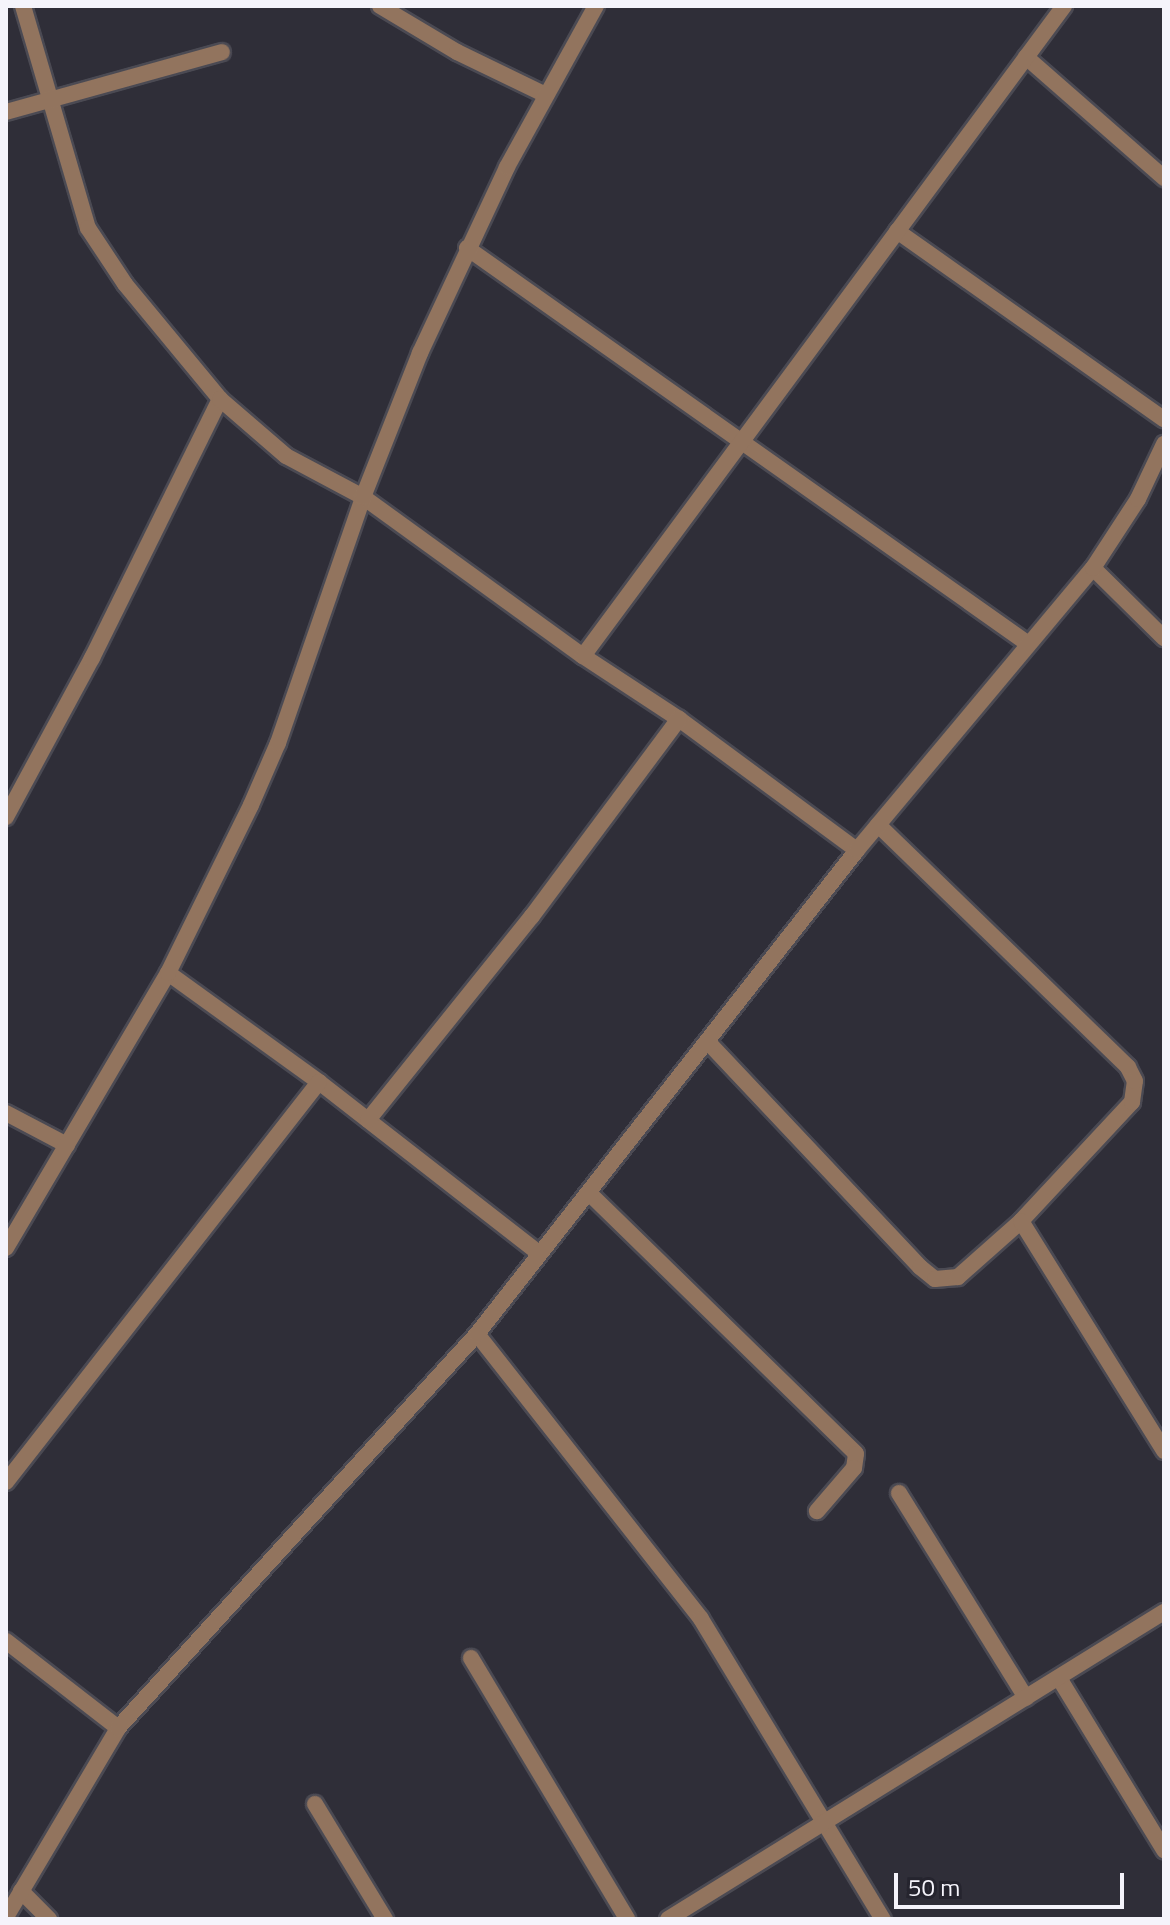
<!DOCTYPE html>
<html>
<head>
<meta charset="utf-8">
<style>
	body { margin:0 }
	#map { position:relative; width:1170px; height:1925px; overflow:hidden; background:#2f2e38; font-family:"Titillium Web",sans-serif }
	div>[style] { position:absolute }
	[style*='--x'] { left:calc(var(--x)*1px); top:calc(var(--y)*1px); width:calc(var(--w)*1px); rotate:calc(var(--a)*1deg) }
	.roads { filter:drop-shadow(2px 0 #4b4a53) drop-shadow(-2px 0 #4b4a53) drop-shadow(0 2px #4b4a53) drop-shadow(0 -2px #4b4a53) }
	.minor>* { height:16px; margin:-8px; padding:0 8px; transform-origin:8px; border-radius:8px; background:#92745e }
	.tertiary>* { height:16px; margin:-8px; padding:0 8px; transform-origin:8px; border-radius:8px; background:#92745e }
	span { translate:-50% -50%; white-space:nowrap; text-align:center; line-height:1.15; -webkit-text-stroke:7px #25242e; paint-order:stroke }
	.frame { position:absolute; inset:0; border:8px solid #f5f4fb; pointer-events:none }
	.scale { position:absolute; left:894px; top:1873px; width:230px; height:36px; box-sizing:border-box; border:4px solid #f5f4fb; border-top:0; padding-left:10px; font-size:24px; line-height:28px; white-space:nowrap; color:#f5f4fb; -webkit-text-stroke:6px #25242e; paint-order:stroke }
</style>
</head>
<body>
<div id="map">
	<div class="roads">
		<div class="minor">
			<div style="--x:23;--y:6;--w:231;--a:73.7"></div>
			<div style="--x:88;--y:228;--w:67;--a:56.5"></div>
			<div style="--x:125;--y:284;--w:149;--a:50.4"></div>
			<div style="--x:380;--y:6;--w:90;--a:30.9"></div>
			<div style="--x:457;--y:52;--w:99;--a:25.8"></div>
			<div style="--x:1026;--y:57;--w:184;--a:41.2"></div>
			<div style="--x:6;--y:112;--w:224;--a:-15.5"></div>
			<div style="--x:897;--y:231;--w:327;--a:35.2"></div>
			<div style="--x:467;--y:248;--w:685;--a:35.2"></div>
			<div style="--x:1093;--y:568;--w:100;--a:44.6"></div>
			<div style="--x:583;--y:656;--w:809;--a:-53.5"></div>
			<div style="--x:6;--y:817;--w:181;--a:-61.6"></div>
			<div style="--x:92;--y:658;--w:289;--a:-63.7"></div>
			<div style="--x:220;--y:399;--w:87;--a:40.8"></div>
			<div style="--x:286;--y:456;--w:87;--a:28"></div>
			<div style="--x:363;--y:497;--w:271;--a:35.9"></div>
			<div style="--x:583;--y:656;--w:115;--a:33.3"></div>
			<div style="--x:679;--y:719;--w:221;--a:36.4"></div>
			<div style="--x:168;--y:973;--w:186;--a:35.8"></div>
			<div style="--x:319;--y:1082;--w:279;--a:37.9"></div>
			<div style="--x:707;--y:1041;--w:311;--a:46.7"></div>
			<div style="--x:920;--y:1267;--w:19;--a:39"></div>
			<div style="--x:935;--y:1279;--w:23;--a:-5"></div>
			<div style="--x:958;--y:1277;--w:84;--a:-41.6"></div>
			<div style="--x:1021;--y:1221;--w:163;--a:-47"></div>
			<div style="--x:1132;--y:1102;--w:21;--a:-82"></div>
			<div style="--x:1135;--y:1081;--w:16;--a:-117"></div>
			<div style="--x:1128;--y:1067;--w:348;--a:-135.9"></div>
			<div style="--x:6;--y:1113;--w:69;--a:27.7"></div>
			<div style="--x:368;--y:1120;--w:262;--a:-51.2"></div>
			<div style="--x:532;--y:916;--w:246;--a:-53.3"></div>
			<div style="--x:589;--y:1193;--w:373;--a:44.3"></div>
			<div style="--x:856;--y:1454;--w:14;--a:98"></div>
			<div style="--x:854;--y:1468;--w:57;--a:130.7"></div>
			<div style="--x:1021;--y:1221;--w:271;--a:58.1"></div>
			<div style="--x:477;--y:1334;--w:362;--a:51.8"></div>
			<div style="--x:701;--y:1619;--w:351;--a:58.8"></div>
			<div style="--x:6;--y:1482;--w:508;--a:-51.96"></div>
			<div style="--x:899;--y:1493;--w:241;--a:58.2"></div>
			<div style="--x:6;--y:1641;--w:142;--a:37.8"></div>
			<div style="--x:471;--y:1658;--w:304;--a:59.1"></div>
			<div style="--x:1059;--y:1678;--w:202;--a:58.6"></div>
			<div style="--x:315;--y:1804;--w:135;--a:58.7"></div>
			<div style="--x:21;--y:1891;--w:40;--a:45"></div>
			<div style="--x:6;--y:1917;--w:220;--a:-59.3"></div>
			<div style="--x:118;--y:1728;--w:533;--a:-47.66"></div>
			<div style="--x:477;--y:1334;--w:615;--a:-51.86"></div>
			<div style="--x:857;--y:850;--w:368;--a:-50.1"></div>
			<div style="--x:1093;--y:568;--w:82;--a:-56.9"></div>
			<div style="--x:1138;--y:499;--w:61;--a:-64.7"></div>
			<div style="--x:668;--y:1919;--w:583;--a:-31.76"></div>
		</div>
		<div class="tertiary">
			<div style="--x:6;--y:1248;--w:319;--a:-59.5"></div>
			<div style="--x:168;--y:973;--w:187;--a:-63.7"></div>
			<div style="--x:251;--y:805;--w:68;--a:-66.5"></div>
			<div style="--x:278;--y:743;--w:260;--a:-70.9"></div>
			<div style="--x:363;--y:497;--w:155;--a:-68.4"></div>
			<div style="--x:420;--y:353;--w:205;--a:-64.9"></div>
			<div style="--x:507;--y:167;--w:184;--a:-61.1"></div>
		</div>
	</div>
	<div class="frame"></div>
	<div class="scale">50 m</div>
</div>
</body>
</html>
